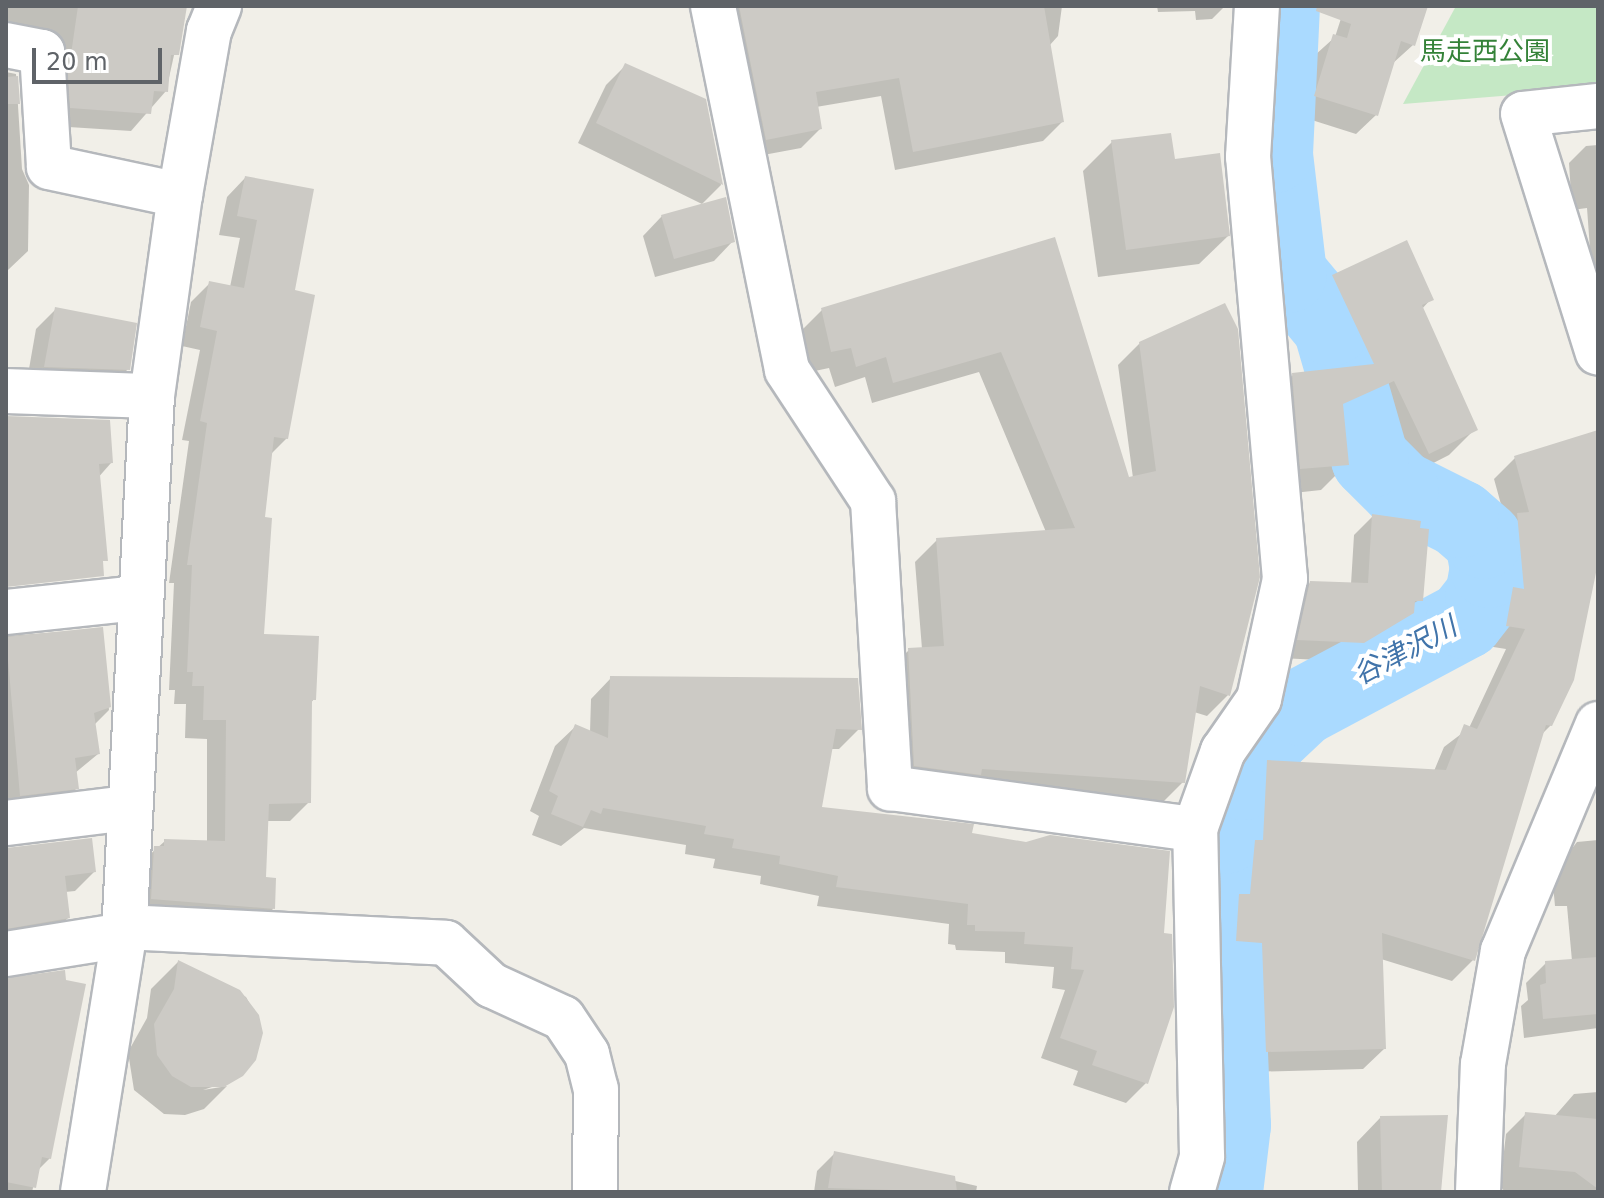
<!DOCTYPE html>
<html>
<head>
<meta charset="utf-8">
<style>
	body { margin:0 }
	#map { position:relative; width:1604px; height:1198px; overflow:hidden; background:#f1efe8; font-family:"DejaVu Sans","Noto Sans JP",sans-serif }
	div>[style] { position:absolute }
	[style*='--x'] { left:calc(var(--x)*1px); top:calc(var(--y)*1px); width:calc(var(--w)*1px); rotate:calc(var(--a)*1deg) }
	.green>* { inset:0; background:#c5e8c5 }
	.shadow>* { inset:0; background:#0003 }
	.river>* { height:78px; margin:-39px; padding:0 39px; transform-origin:39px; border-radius:39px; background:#aadaff }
	.building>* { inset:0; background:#cccac5 }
	.roads { filter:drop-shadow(2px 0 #b5b8bc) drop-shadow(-2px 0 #b5b8bc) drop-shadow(0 2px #b5b8bc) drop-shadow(0 -2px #b5b8bc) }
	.minor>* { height:44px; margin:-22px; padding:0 22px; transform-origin:22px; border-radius:22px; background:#fff }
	span { translate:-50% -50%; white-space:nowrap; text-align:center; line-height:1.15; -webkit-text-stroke:8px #fff; paint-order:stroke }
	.park-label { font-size:26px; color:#348238 }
	.water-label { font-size:28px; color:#4174aa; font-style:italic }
	.frame { position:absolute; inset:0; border:8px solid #5f6368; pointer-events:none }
	.scale { position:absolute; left:32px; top:48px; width:130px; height:36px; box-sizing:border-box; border:4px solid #5f6368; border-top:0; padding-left:10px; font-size:24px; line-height:28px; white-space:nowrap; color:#5f6368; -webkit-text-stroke:6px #fff; paint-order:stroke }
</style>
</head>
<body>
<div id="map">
	<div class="green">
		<div style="clip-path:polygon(1456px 6px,1598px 6px,1598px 88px,1403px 104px)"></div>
	</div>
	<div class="shadow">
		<div style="clip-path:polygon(6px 6px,185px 6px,166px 91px,131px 131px,53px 126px,6px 41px)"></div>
		<div style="clip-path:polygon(715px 6px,1117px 6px,1062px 6px,1058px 36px,1049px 46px,1062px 122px,1043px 141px,895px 170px,881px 96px,816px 107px,820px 129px,801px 148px,747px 158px)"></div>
		<div style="clip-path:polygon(1157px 6px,1225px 6px,1212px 19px,1196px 20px,1195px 11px,1158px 12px)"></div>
		<div style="clip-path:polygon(1345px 6px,1426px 6px,1413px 45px,1392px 64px,1376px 115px,1356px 134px,1296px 115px,1314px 56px,1335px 37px)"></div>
		<div style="clip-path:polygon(625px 66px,705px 101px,721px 185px,702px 204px,578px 143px,606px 85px)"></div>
		<div style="clip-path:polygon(6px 72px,16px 74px,22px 169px,29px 185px,28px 251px,8px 270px)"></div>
		<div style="clip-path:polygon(1112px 142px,1173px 161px,1228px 236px,1199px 264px,1098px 277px,1083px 171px)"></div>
		<div style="clip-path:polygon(1598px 145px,1598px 290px,1593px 291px,1587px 208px,1572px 210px,1569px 163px,1586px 146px)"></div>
		<div style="clip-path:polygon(245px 178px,293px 292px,287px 438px,270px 455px,263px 519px,262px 636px,314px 699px,310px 704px,309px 802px,290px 821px,266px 821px,263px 879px,273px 909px,254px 927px,133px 918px,136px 867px,165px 841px,207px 842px,207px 739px,185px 738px,186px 704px,174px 704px,175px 690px,169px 690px,174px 583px,169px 583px,189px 441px,182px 440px,200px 350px,182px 346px,191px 302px,210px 283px,230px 287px,240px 238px,219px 235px,227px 197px)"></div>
		<div style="clip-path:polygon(662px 216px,733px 241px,714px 261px,655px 277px,643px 236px)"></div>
		<div style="clip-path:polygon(1053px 239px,1127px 480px,1133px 478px,1118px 365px,1140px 343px,1228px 695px,1207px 716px,1194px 712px,1183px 782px,1161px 804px,893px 787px,888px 671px,909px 650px,922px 649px,915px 562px,937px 540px,1046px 532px,979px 372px,872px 403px,865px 377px,835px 387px,829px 368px,810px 372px,800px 332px,822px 310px)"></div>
		<div style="clip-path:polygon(1334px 276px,1431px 299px,1421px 310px,1475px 429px,1449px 455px,1402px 479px,1367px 406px,1342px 417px,1347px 464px,1321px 490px,1275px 495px,1267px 401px,1293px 375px,1339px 370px,1307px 302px)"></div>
		<div style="clip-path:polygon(56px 309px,128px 369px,109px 389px,26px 386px,36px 329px)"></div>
		<div style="clip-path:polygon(6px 418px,111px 463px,6px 582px)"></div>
		<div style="clip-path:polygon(1598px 436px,1598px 564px,1590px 572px,1551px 725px,1541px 735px,1473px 960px,1452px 981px,1381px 959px,1384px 1049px,1363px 1069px,1246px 1072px,1241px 963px,1216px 961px,1219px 917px,1231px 905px,1235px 863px,1243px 855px,1247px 783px,1268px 762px,1434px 771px,1444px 747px,1469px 728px,1506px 649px,1487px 646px,1493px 610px,1503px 600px,1497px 536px,1507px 526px,1494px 479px,1515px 458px)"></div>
		<div style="clip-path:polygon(1373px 516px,1422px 600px,1393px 631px,1340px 661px,1280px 658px,1291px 602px,1310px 583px,1351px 584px,1354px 535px)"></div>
		<div style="clip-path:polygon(102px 629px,109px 710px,94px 725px,98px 754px,75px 773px,77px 788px,58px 807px,6px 814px,6px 636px)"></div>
		<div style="clip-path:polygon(611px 678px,859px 729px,839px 749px,830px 749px,819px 809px,970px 835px,1162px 935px,1172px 1007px,1146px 1083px,1126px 1103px,1073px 1085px,1078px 1071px,1041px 1058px,1065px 990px,1052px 988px,1054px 967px,1005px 963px,1005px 952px,956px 950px,955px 945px,948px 944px,949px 924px,817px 906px,819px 896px,760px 884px,761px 876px,713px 868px,715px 859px,685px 854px,686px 845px,584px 828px,561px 846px,532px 835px,539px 816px,530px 811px,555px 746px,576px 726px,590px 732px,591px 699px)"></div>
		<div style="clip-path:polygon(1598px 840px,1598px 1028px,1524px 1038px,1521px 1006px,1528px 1000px,1526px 983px,1546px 963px,1572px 961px,1567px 906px,1555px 906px,1552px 874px,1577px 842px)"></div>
		<div style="clip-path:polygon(6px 849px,94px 872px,75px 891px,65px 892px,68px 918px,49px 937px,6px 944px)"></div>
		<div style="clip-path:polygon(178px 962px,246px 997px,259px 1021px,259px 1048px,233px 1080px,203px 1090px,227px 1086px,204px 1109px,185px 1115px,164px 1114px,134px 1090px,128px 1052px,147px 1018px,151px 989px)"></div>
		<div style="clip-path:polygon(6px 980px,50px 1158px,37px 1171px,32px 1192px,6px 1192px)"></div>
		<div style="clip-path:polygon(1598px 1092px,1598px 1192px,1505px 1192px,1500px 1186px,1506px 1134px,1526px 1114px,1554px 1117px,1574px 1094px)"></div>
		<div style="clip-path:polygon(1380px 1118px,1439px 1189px,1446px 1192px,1358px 1192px,1357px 1142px)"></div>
		<div style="clip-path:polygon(835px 1153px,977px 1186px,976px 1192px,814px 1192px,817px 1171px)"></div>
	</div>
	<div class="river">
		<div style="--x:1224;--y:1192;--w:67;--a:-83.2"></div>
		<div style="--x:1232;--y:1125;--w:234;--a:-92.4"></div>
		<div style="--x:1222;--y:891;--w:56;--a:-85.9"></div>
		<div style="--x:1226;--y:835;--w:57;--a:-72.5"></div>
		<div style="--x:1243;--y:781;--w:52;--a:-58.5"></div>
		<div style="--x:1270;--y:737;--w:44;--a:-43.2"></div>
		<div style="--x:1302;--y:707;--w:185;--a:-28.1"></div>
		<div style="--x:1465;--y:620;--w:31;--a:-52"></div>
		<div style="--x:1484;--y:596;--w:27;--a:-80"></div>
		<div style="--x:1489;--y:569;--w:29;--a:-100"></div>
		<div style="--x:1484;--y:540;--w:32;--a:-139"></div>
		<div style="--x:1460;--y:519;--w:67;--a:-153.4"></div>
		<div style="--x:1400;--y:489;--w:42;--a:-135"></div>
		<div style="--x:1370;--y:459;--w:137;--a:-106.1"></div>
		<div style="--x:1332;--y:327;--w:69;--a:-129.7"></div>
		<div style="--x:1288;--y:274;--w:121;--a:-96.7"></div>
		<div style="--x:1274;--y:154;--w:148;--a:-87.3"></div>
	</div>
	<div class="building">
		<div style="clip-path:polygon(78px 6px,187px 6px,179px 55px,171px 55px,168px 92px,154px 91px,151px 114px,70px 108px,68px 75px)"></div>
		<div style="clip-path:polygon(739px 6px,1044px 6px,1064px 122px,913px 152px,899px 78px,816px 92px,822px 129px,766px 140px)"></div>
		<div style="clip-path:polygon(1317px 6px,1428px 6px,1415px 46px,1401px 41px,1378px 116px,1314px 96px,1333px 34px,1347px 38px,1351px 24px,1316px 11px)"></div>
		<div style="clip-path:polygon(625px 63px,706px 99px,723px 185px,596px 123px)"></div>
		<div style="clip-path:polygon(18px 76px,20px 104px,6px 104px,6px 77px)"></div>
		<div style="clip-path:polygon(1171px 133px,1175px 159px,1220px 153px,1230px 236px,1126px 250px,1111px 140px)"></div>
		<div style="clip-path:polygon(245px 176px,314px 189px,295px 290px,315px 295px,288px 439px,274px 437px,265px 517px,272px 518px,264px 634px,319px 636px,316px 700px,312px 700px,311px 803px,269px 804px,266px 877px,276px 878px,275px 909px,151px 899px,154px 846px,164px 846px,164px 839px,225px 841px,226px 720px,203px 720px,204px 686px,192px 686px,193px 672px,187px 672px,192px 565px,187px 565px,207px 423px,200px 421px,217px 331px,200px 327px,209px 281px,244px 288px,257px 220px,237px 216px)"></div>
		<div style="clip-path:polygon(726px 197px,735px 242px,674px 259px,661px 215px)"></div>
		<div style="clip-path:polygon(1055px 237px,1129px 477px,1156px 471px,1139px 342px,1225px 303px,1238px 329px,1260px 577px,1230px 696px,1200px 686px,1185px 783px,982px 769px,981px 775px,914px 766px,908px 648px,944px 646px,936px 538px,1075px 528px,1001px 352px,893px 383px,886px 357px,856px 367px,851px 348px,831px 352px,821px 308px)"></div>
		<div style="clip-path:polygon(1407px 240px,1434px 300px,1422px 305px,1478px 430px,1429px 454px,1394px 381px,1343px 404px,1349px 465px,1300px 469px,1292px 373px,1374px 364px,1332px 275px)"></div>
		<div style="clip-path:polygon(55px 307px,137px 323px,130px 370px,44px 367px)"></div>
		<div style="clip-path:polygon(6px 416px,110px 420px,113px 463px,99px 464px,108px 561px,103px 561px,104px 576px,6px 587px)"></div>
		<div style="clip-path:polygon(1598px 430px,1598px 563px,1574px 680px,1552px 726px,1546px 725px,1475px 961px,1382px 933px,1386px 1049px,1266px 1052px,1262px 943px,1236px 941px,1239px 894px,1250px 894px,1255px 840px,1263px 840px,1267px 760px,1446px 770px,1464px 724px,1477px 729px,1525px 629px,1506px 626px,1513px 587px,1524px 589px,1517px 513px,1529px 512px,1514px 456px)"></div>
		<div style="clip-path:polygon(1372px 514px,1421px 521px,1420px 528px,1429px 529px,1423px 601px,1415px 601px,1414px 613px,1364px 643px,1297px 640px,1310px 581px,1368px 583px)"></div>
		<div style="clip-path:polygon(103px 627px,111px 707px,94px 713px,100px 754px,75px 758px,79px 789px,20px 796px,6px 637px)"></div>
		<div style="clip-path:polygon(610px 676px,858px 678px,862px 730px,836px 729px,822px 807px,974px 824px,972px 833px,1026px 842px,1050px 835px,1170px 851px,1164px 933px,1172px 934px,1174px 1007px,1148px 1084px,1092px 1065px,1097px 1051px,1060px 1038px,1084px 970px,1071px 969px,1073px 947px,1024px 944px,1025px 932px,975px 931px,975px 925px,967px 925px,968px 904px,836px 887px,838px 876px,779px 864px,780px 856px,732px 848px,734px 839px,704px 834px,706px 826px,603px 808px,601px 814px,591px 810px,583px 827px,551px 814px,558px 796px,549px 791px,575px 724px,608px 738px)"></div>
		<div style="clip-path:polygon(92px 838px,96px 872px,65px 876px,70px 918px,6px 929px,6px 848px)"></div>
		<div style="clip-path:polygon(1598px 957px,1598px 1014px,1543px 1019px,1540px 985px,1546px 983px,1545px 961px)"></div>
		<div style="clip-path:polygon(178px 960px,240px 990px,259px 1015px,263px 1033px,256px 1060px,243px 1076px,224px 1087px,191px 1087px,172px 1076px,157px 1055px,154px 1024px,174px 989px)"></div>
		<div style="clip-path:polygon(65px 970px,66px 980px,86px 984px,51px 1159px,42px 1157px,36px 1188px,6px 1182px,6px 978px)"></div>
		<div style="clip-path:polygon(1525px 1112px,1598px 1119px,1598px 1189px,1575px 1172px,1519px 1167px)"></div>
		<div style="clip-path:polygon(1448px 1115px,1441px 1192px,1382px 1192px,1380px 1116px)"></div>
		<div style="clip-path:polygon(834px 1151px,955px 1176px,957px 1192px,828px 1188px)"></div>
	</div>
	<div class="roads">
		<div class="minor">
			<div style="--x:713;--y:6;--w:371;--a:78.5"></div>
			<div style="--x:787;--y:370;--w:157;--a:56.7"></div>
			<div style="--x:873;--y:501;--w:288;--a:86.6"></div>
			<div style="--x:890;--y:788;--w:308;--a:7.7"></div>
			<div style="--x:6;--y:45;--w:37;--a:11"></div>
			<div style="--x:42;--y:52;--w:115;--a:86.5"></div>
			<div style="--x:49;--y:167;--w:134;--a:12.1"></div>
			<div style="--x:1598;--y:106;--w:75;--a:173.9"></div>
			<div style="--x:1523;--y:114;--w:250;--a:72.6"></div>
			<div style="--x:6;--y:391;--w:146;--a:2"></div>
			<div style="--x:6;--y:612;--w:133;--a:-6.1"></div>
			<div style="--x:6;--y:823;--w:124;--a:-7"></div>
			<div style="--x:124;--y:927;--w:322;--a:2.8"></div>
			<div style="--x:446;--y:943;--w:62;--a:43"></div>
			<div style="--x:491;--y:985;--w:79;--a:24.6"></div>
			<div style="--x:563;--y:1018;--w:43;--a:56.3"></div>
			<div style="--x:587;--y:1054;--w:36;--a:76"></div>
			<div style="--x:596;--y:1089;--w:103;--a:90.6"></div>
			<div style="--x:6;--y:954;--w:120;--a:-9.1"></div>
			<div style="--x:83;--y:1192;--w:260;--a:-80.9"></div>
			<div style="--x:124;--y:935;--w:540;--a:-87.03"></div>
			<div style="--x:152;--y:396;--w:203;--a:-82.1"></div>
			<div style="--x:180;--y:195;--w:167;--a:-80"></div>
			<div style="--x:209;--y:31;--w:27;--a:-68"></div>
			<div style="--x:1192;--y:1192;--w:37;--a:-74"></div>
			<div style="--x:1202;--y:1156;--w:327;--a:-91.2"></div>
			<div style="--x:1195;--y:829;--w:83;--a:-70.3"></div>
			<div style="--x:1223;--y:751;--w:63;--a:-55.3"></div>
			<div style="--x:1259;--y:699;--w:123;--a:-77.8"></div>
			<div style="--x:1285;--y:579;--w:424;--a:-95"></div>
			<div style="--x:1248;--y:157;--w:151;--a:-86.6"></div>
			<div style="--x:1478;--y:1192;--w:128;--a:-87.8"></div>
			<div style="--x:1483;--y:1064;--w:115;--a:-80"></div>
			<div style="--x:1503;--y:951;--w:246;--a:-67.3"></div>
		</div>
	</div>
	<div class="park-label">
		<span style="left:1485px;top:52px">馬走西公園</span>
	</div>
	<div class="water-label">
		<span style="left:1405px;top:651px;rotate:-28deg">谷津沢川</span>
	</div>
	<div class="frame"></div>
	<div class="scale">20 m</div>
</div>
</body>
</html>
